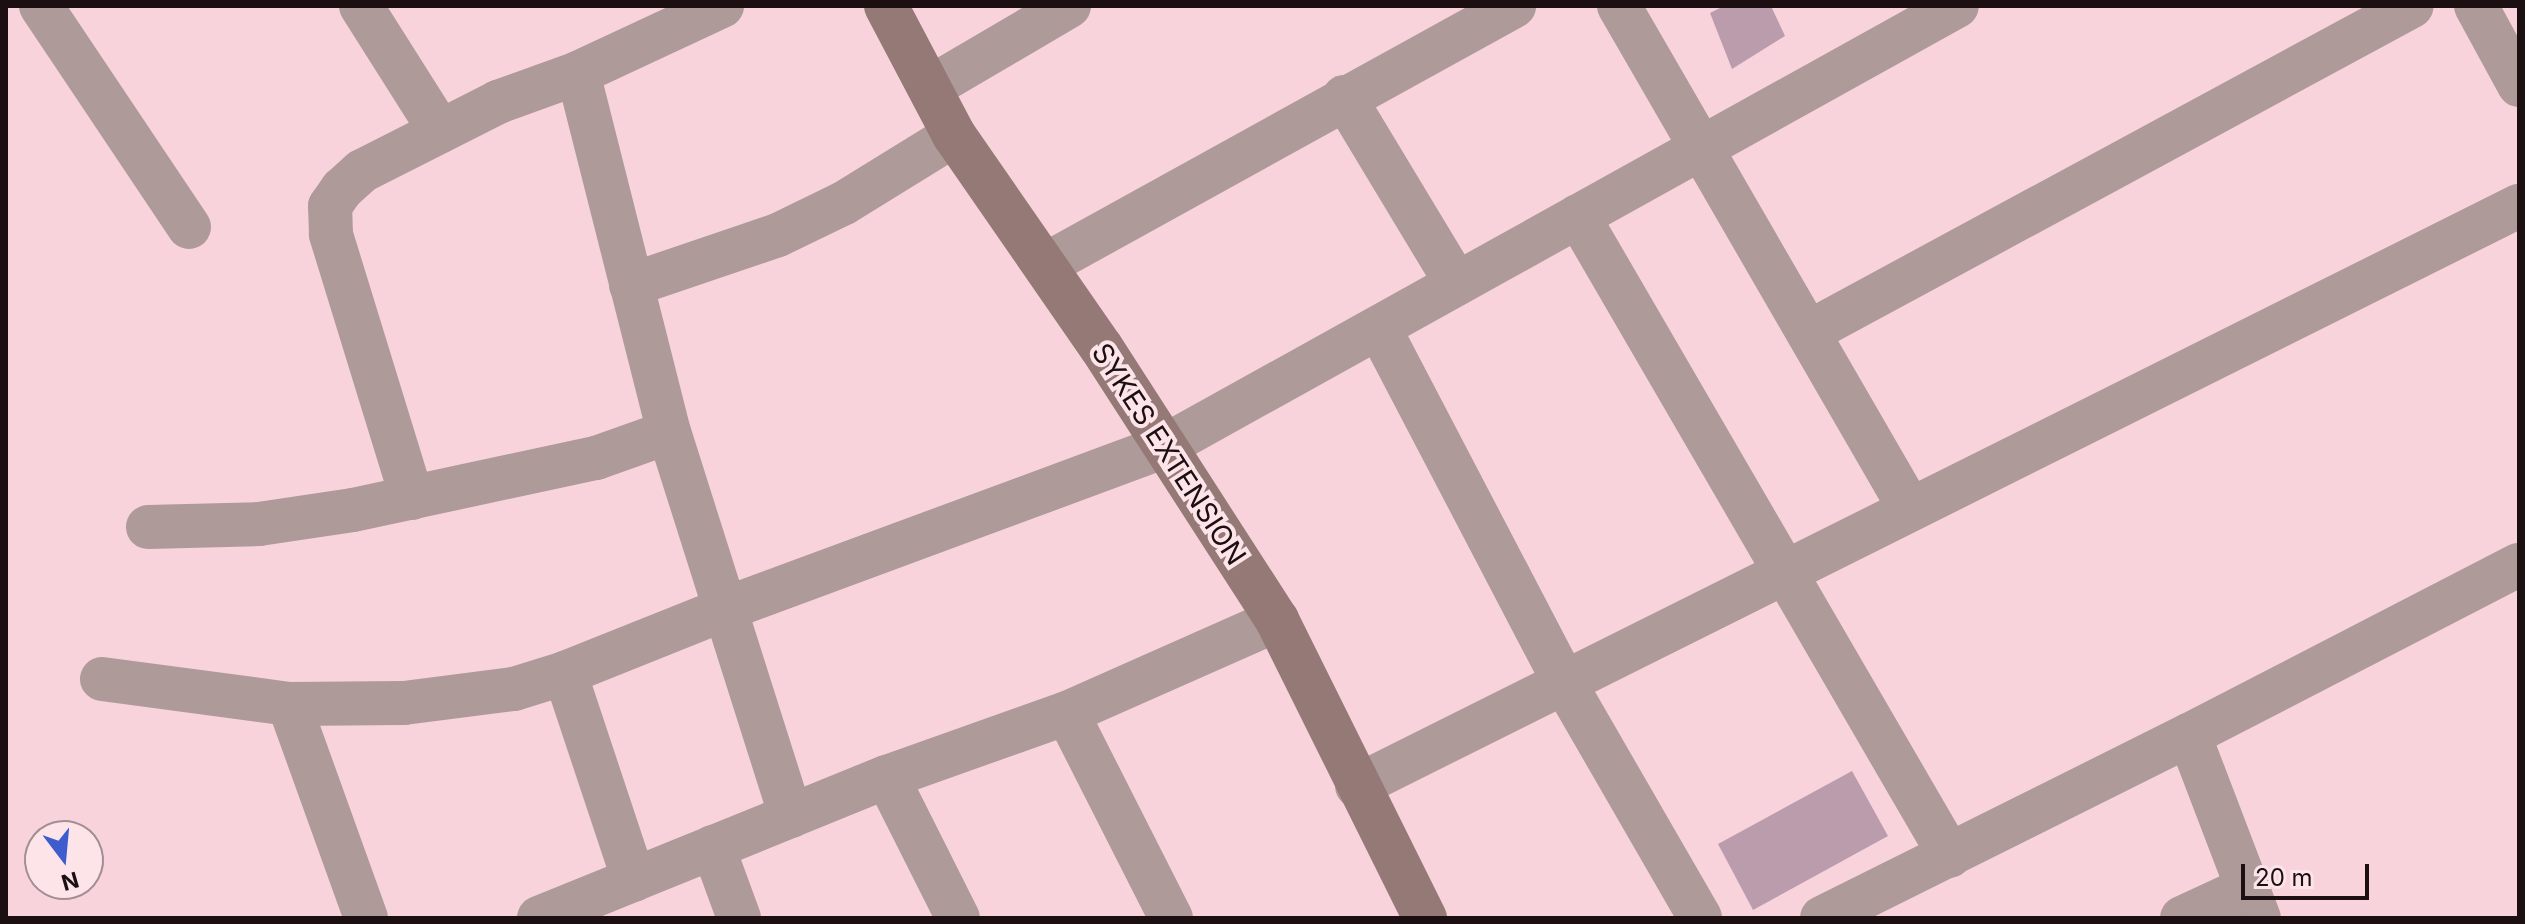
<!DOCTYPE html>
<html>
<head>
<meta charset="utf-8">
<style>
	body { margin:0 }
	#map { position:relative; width:2525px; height:924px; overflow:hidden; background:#f8d3db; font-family:Inter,sans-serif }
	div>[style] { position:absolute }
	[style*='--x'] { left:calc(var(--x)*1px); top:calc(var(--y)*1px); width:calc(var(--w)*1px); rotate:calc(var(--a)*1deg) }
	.building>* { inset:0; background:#bb9cad }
	.street>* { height:44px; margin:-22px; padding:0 22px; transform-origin:22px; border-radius:22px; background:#ad9a99 }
	.secondary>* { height:44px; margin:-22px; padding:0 22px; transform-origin:22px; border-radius:22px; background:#957977 }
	span { translate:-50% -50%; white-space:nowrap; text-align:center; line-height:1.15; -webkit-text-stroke:8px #fce4e9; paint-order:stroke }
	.street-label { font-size:28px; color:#1c0f12 }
	.frame { position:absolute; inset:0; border:8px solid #1c0f12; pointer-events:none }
	.north { position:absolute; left:24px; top:820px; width:80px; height:80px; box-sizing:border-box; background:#fce4e9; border:2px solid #a28f93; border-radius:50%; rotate:164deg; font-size:22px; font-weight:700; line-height:32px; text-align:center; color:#1c0f12 }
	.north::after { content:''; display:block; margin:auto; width:28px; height:36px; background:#3e5cce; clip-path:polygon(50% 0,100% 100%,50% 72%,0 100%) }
	.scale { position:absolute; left:2241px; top:864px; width:128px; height:36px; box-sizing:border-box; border:4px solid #1c0f12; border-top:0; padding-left:10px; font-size:24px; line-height:28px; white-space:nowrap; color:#1c0f12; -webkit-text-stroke:6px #fce4e9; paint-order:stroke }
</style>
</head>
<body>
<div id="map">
	<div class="building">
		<div style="clip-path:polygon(1724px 6px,1771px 6px,1785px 36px,1732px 69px,1710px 13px)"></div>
		<div style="clip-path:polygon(1852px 771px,1888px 836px,1753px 910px,1718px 844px)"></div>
	</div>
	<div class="street">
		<div style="--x:41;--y:6;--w:266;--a:56.2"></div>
		<div style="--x:361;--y:6;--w:148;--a:57.7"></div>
		<div style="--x:1619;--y:6;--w:581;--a:59.95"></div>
		<div style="--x:2476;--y:6;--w:90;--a:61.4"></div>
		<div style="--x:578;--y:73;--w:370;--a:75.8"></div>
		<div style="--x:669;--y:432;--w:403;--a:72.4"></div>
		<div style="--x:931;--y:87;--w:160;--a:-30.4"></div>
		<div style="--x:1344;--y:97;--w:218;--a:58.9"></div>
		<div style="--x:1578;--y:216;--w:740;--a:59.83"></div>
		<div style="--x:1045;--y:265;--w:536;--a:-28.91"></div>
		<div style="--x:631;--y:285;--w:155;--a:-18.8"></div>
		<div style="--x:778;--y:235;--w:73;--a:-25.9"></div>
		<div style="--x:844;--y:203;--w:129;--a:-31.7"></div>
		<div style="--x:1379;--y:328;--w:399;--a:62.4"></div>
		<div style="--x:1564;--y:682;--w:272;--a:60"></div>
		<div style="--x:1809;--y:332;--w:685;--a:-28.4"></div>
		<div style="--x:412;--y:498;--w:276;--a:-107.1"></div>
		<div style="--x:331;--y:234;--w:28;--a:-92"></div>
		<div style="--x:330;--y:206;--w:21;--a:-55"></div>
		<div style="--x:342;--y:189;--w:27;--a:-42"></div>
		<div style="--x:362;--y:171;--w:153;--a:-26.9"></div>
		<div style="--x:498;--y:102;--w:85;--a:-19.9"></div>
		<div style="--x:578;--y:73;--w:159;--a:-25"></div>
		<div style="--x:148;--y:527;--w:111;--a:-1.5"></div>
		<div style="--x:259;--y:524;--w:95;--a:-8.5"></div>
		<div style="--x:353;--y:510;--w:249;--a:-12.1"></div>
		<div style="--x:596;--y:458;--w:77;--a:-19.6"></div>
		<div style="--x:565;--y:673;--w:218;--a:71.6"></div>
		<div style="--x:102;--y:679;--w:189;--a:7.6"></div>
		<div style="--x:289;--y:704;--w:115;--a:-0.5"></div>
		<div style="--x:404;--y:703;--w:111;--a:-7.3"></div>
		<div style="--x:514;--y:689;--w:53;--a:-17.4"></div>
		<div style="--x:565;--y:673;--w:172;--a:-21.8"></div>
		<div style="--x:725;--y:609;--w:467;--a:-20.3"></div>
		<div style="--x:1163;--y:447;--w:908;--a:-29.05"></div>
		<div style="--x:289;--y:704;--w:227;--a:70.2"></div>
		<div style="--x:1067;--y:713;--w:230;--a:63.1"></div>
		<div style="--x:2189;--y:735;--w:196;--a:69.1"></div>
		<div style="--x:887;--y:777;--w:158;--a:63.3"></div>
		<div style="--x:1357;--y:786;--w:1299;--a:-26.53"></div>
		<div style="--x:713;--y:847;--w:76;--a:69.9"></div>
		<div style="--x:539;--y:918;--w:375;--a:-22.1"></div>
		<div style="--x:887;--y:777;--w:191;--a:-19.6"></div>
		<div style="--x:1067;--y:713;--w:230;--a:-23.9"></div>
		<div style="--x:1822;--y:918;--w:410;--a:-26.5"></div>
		<div style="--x:2189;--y:735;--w:371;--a:-27.3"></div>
		<div style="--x:2182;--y:918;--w:72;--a:-24.8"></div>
	</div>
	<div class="secondary">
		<div style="--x:886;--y:6;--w:146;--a:62.2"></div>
		<div style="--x:954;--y:135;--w:258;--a:55.3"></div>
		<div style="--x:1101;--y:347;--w:325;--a:57.2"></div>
		<div style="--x:1277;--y:620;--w:333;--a:63.6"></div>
	</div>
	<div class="street-label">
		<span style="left:1169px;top:454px;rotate:57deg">SYKES EXTENSION</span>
	</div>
	<div class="frame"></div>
	<div class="north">N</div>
	<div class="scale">20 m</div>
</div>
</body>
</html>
